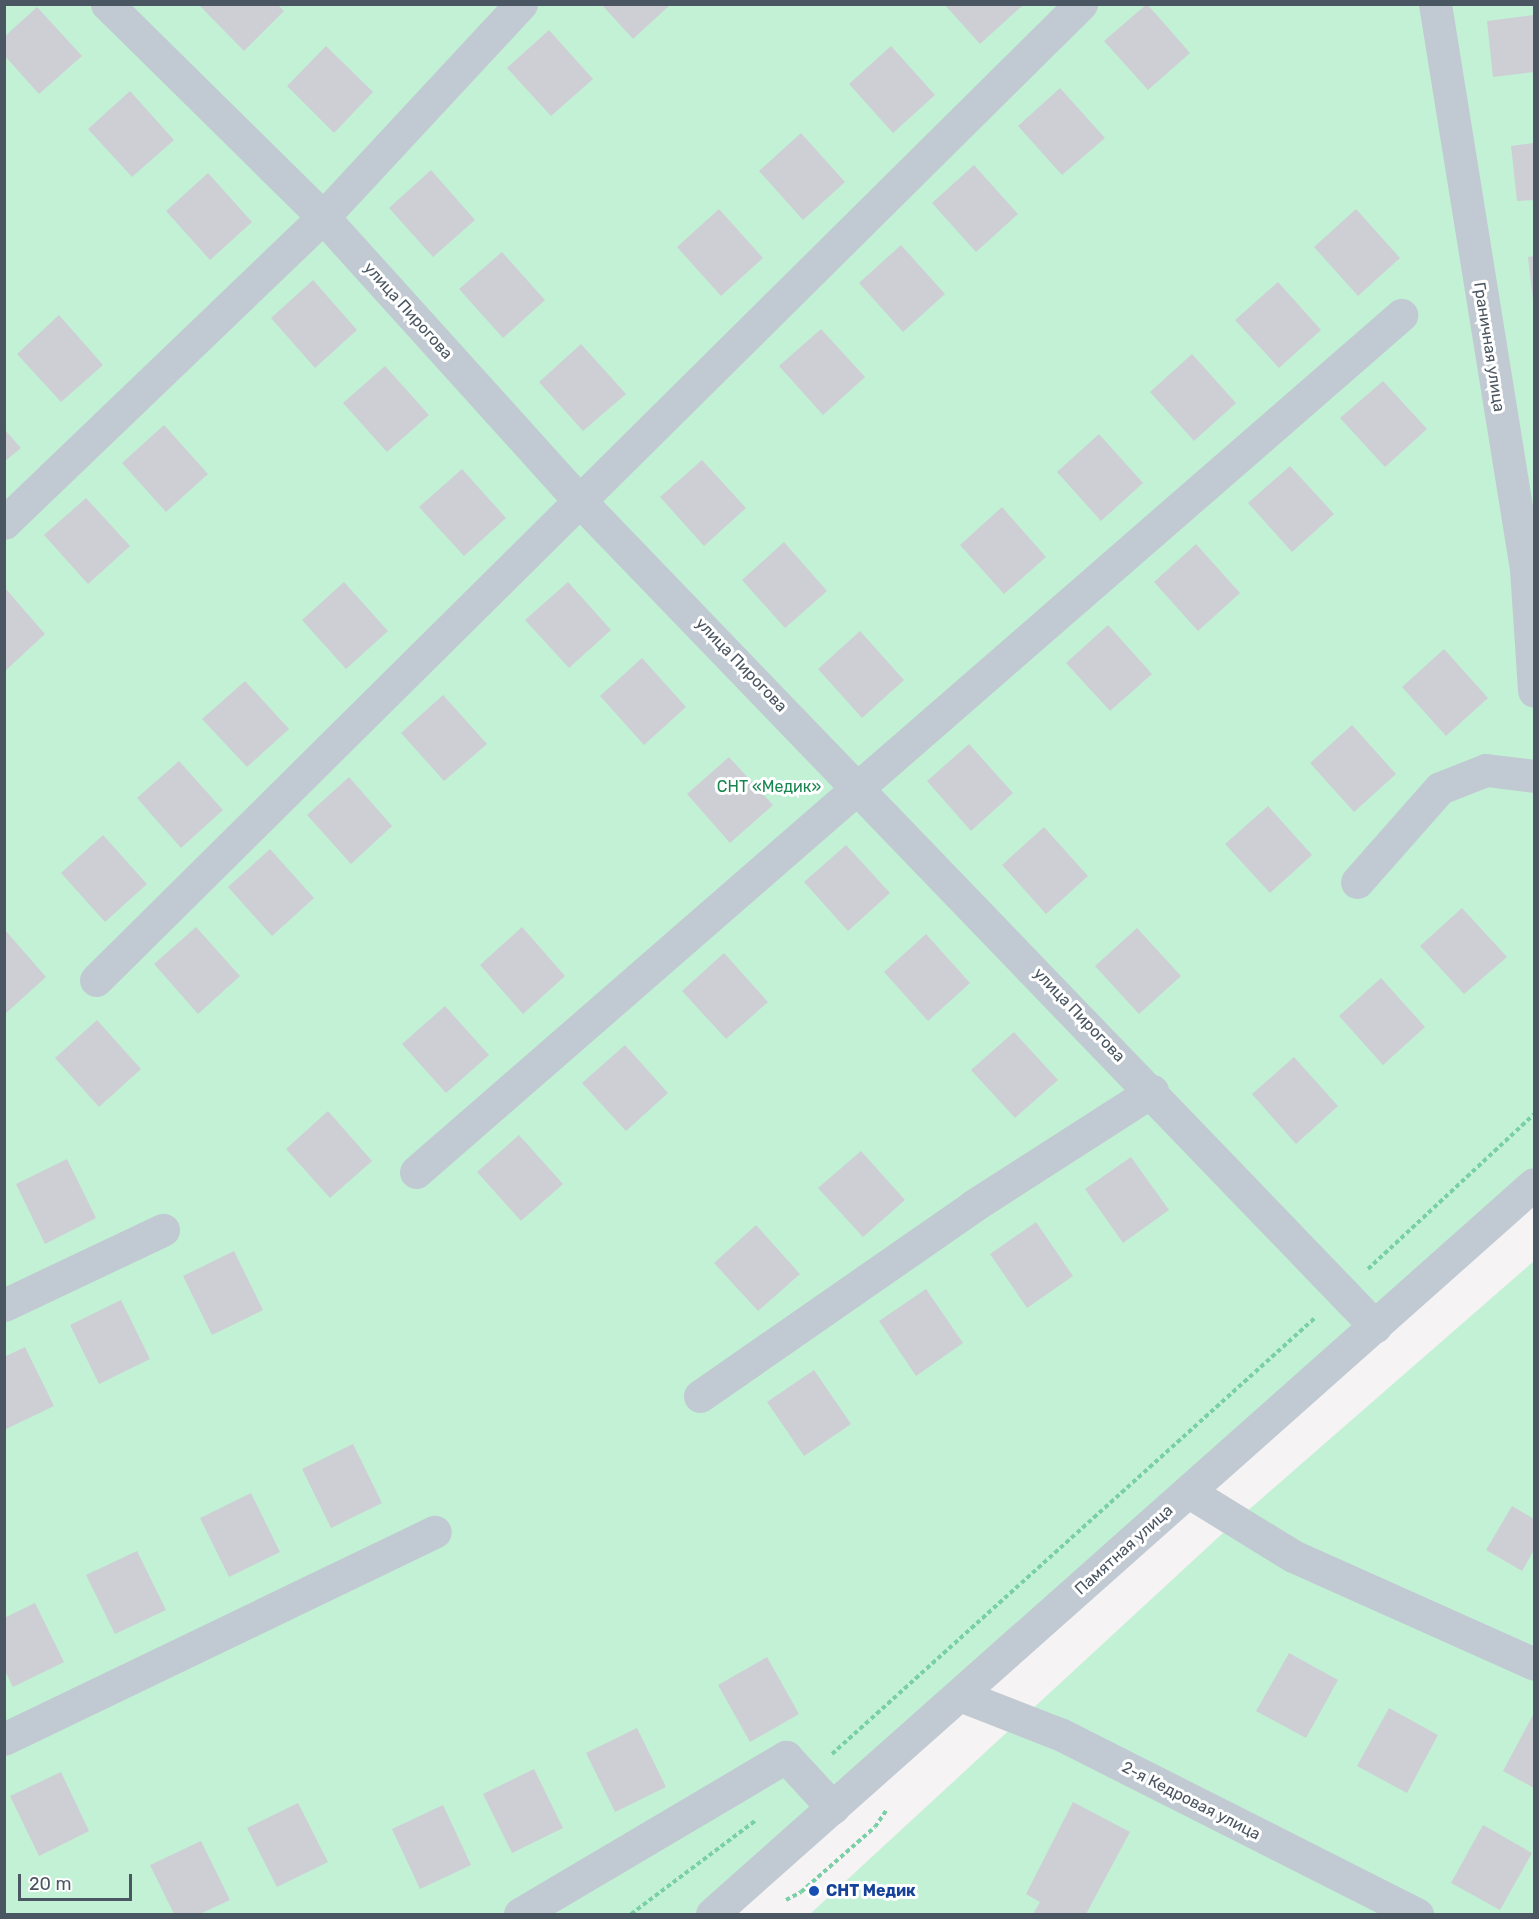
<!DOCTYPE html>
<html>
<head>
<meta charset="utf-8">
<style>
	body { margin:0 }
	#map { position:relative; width:1539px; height:1919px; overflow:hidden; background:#f5f3f3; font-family:Rubik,sans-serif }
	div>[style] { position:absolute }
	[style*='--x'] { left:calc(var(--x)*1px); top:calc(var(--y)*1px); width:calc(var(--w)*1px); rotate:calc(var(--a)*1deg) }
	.green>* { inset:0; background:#c3f1d5 }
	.building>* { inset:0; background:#cdcfd5 }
	.path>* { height:4px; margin-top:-2px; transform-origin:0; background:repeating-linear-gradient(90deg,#7ad0a6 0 4.5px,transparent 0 7.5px) }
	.minor>* { height:33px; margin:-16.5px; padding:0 16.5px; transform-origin:16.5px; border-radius:16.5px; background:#c1cad2 }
	.dots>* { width:16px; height:16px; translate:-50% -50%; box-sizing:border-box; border:3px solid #fff; border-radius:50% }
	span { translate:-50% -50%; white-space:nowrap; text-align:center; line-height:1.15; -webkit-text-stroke:6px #fff; paint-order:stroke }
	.street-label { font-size:16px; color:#4a5661 }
	.park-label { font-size:16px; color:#17864f }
	.transit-label { font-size:16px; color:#164399; font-weight:700 }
	.left { translate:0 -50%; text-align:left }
	.frame { position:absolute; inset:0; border:6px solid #4a5661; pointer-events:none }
	.scale { position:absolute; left:18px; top:1874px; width:114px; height:27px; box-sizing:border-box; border:3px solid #4a5661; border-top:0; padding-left:8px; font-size:18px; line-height:21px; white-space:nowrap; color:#4a5661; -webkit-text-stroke:4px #fff; paint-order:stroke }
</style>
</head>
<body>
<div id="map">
	<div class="green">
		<div style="clip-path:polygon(5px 5px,1534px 5px,1534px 1184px,710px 1914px,5px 1914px)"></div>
		<div style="clip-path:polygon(1534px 1261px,1534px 1914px,810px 1914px,1237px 1520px)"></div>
	</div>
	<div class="building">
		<div style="clip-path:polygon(198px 4px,277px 4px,284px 11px,244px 51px)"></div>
		<div style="clip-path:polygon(601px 4px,671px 4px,633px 39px)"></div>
		<div style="clip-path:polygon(944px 4px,1021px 4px,1022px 6px,980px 44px)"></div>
		<div style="clip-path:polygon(1147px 4px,1190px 53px,1148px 90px,1104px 41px)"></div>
		<div style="clip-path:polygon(37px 7px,82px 56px,39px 94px,4px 55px,4px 37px)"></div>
		<div style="clip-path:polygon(1534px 15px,1534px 72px,1493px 77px,1487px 21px)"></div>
		<div style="clip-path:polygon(549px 30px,593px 79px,551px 116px,507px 68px)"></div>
		<div style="clip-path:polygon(326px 46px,373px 92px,334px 133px,287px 86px)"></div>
		<div style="clip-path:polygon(891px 46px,935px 95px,893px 133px,849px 84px)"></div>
		<div style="clip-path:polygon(1060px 88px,1105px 138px,1062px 175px,1018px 126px)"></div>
		<div style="clip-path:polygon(130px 91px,174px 140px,132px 177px,88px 129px)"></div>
		<div style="clip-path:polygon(801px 133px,845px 182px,803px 220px,759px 171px)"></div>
		<div style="clip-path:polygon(1534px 143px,1534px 200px,1517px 201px,1511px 146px)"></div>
		<div style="clip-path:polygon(974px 165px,1018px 214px,976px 252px,932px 203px)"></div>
		<div style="clip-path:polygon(431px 170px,475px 220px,433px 257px,389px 208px)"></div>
		<div style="clip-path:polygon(208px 173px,252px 222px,210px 260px,166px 211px)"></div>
		<div style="clip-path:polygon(719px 209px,763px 258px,721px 296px,677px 247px)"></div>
		<div style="clip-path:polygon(1356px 209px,1400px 258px,1358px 296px,1314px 247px)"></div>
		<div style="clip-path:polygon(901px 245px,945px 294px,903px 332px,859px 283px)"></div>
		<div style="clip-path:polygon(502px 252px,545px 300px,503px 338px,459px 289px)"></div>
		<div style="clip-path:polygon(1534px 256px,1534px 300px,1533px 300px,1528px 257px)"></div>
		<div style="clip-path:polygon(313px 280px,357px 330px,315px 368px,271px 318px)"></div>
		<div style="clip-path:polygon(1278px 282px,1321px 330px,1279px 368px,1235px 320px)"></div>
		<div style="clip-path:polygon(59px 315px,103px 365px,61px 402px,17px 354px)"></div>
		<div style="clip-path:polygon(821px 329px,865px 377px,823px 415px,779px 366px)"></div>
		<div style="clip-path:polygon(581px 344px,626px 394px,583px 431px,539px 382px)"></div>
		<div style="clip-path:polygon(1192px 354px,1236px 403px,1194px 441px,1150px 392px)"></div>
		<div style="clip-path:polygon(385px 366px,429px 415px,387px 452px,343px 403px)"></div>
		<div style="clip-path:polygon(1383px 381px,1427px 429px,1385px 467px,1340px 418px)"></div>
		<div style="clip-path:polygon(164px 425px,208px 474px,166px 512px,122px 463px)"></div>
		<div style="clip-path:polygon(4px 429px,21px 448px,4px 462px)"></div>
		<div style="clip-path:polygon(1099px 434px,1143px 483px,1101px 521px,1057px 472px)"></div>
		<div style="clip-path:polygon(702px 460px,746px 508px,704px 546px,660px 497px)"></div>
		<div style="clip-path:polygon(1290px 466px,1334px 514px,1292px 552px,1248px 503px)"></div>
		<div style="clip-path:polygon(462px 469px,506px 518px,464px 556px,419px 507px)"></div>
		<div style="clip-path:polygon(86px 498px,130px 546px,88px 584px,44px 535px)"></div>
		<div style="clip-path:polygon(1002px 507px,1046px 557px,1004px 594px,960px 545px)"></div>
		<div style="clip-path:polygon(784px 542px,827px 591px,785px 628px,742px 580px)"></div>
		<div style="clip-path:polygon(1196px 544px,1240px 593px,1198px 631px,1154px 582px)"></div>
		<div style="clip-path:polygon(344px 582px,388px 631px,346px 669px,302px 620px)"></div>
		<div style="clip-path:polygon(568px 582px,611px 630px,569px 668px,525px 620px)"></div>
		<div style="clip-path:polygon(5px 588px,45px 634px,5px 671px)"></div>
		<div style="clip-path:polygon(1108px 625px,1152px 674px,1110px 711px,1066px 663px)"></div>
		<div style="clip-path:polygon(860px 631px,904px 680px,862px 718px,818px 669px)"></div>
		<div style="clip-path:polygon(1444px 649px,1488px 698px,1446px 736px,1402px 687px)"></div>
		<div style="clip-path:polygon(642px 658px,686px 707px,644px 745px,600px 696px)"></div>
		<div style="clip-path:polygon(245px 681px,289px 729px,247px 767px,202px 719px)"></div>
		<div style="clip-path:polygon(443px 695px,487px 744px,444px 781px,401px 733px)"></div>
		<div style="clip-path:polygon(1352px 725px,1396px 774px,1354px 812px,1310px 763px)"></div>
		<div style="clip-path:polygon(969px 744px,1013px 793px,971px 831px,927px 781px)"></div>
		<div style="clip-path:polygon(729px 757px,773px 805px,730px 843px,687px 794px)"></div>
		<div style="clip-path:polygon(179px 761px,223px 810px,181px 848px,137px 798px)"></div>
		<div style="clip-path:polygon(349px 777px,392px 826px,351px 864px,307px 815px)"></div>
		<div style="clip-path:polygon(1268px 806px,1312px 855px,1270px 893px,1225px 844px)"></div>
		<div style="clip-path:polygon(1044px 827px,1088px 876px,1046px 914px,1002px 865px)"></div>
		<div style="clip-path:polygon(103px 835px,147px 884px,105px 922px,61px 873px)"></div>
		<div style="clip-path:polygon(846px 845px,890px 893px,848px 931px,804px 882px)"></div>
		<div style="clip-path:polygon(270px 849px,314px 898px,272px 936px,228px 887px)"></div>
		<div style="clip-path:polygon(1462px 908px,1507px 957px,1464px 994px,1420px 946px)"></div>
		<div style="clip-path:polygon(196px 927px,240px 976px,198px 1014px,154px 964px)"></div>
		<div style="clip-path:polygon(522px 927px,565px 976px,523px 1014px,480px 965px)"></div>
		<div style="clip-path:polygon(1137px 928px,1181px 976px,1139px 1014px,1095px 966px)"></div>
		<div style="clip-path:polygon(5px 930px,46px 977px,5px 1014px)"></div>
		<div style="clip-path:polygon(926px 934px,970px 983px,928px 1021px,884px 972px)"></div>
		<div style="clip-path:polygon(724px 953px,768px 1002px,726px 1039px,682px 991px)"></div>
		<div style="clip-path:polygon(1381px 978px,1425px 1027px,1383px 1065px,1339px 1016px)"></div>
		<div style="clip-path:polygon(445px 1006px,489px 1055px,446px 1093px,402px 1044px)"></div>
		<div style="clip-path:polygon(97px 1020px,141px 1069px,99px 1107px,55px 1058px)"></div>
		<div style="clip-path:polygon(1014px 1032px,1058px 1080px,1015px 1118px,971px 1070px)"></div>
		<div style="clip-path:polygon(625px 1045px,668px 1093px,626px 1131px,582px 1083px)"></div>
		<div style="clip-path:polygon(1294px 1057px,1338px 1106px,1296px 1144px,1252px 1094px)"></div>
		<div style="clip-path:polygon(328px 1111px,372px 1161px,330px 1198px,286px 1149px)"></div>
		<div style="clip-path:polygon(519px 1135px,563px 1184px,521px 1221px,477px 1172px)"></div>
		<div style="clip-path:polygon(861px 1151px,905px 1200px,863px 1237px,818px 1188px)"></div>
		<div style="clip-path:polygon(1131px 1157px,1169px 1210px,1123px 1243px,1085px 1189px)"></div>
		<div style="clip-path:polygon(67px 1159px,96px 1218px,45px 1244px,16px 1184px)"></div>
		<div style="clip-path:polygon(1036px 1222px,1073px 1276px,1027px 1308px,990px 1254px)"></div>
		<div style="clip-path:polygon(756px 1225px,800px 1274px,758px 1311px,714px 1263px)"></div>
		<div style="clip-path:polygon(234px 1251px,263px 1310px,212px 1335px,183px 1276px)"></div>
		<div style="clip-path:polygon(926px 1289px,963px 1343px,916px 1376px,879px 1321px)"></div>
		<div style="clip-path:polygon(121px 1300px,150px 1359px,99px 1384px,70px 1325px)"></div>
		<div style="clip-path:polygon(25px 1347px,54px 1406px,4px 1430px,4px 1357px)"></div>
		<div style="clip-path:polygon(814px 1370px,851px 1424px,804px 1456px,767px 1402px)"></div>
		<div style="clip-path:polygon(353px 1444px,382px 1503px,331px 1528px,302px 1469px)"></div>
		<div style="clip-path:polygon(251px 1493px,280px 1552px,229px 1577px,200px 1518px)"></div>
		<div style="clip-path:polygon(1512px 1506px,1534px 1519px,1534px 1550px,1522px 1571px,1486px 1550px)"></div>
		<div style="clip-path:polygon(137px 1551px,166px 1610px,115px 1634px,86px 1575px)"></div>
		<div style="clip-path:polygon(35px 1603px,64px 1662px,13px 1687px,4px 1669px,4px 1618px)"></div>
		<div style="clip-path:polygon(1289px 1653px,1338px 1680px,1306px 1738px,1256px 1711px)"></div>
		<div style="clip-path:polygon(767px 1657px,799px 1714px,750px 1742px,718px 1685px)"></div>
		<div style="clip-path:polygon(1389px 1708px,1438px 1735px,1407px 1793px,1357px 1766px)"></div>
		<div style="clip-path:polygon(1534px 1713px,1534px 1788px,1503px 1771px)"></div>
		<div style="clip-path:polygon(637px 1728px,666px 1787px,615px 1812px,586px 1753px)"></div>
		<div style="clip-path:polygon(534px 1769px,563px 1828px,512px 1853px,483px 1794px)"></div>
		<div style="clip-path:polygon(61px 1772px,89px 1831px,39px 1856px,10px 1796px)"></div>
		<div style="clip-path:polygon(1073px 1802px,1130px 1832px,1086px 1914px,1033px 1914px,1040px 1902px,1026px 1894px)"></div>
		<div style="clip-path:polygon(298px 1803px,328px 1862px,277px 1887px,247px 1828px)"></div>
		<div style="clip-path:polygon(443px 1805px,471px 1865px,420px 1889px,392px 1829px)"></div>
		<div style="clip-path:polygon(1483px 1825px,1532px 1853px,1500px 1910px,1451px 1883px)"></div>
		<div style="clip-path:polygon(201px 1841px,230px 1900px,200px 1914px,174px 1914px,150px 1865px)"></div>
	</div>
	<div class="path">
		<div style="--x:1368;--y:1269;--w:227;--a:-43"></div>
		<div style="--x:832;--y:1754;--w:652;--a:-42.08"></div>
		<div style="--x:786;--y:1900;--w:17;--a:-28"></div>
		<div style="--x:801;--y:1892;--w:98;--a:-41.3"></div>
		<div style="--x:875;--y:1827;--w:22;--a:-56"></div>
		<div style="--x:631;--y:1914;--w:156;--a:-36.9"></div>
	</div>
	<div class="minor">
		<div style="--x:107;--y:4;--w:303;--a:44.6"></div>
		<div style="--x:323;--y:217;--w:380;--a:47.9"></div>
		<div style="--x:578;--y:499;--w:1149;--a:46.06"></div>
		<div style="--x:1435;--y:4;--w:572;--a:80.85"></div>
		<div style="--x:1526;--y:569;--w:122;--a:86.2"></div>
		<div style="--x:4;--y:523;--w:442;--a:-43.8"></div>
		<div style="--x:323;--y:217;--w:291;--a:-47.1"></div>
		<div style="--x:1357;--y:882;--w:125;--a:-48.6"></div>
		<div style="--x:1440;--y:788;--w:49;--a:-21.4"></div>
		<div style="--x:1486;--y:770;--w:48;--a:7.1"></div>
		<div style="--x:96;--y:980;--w:1387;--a:-44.74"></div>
		<div style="--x:416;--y:1172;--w:1306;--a:-41.02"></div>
		<div style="--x:4;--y:1305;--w:176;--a:-25.3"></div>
		<div style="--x:700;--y:1396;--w:333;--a:-34.8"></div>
		<div style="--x:973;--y:1206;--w:213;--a:-32.7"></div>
		<div style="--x:1189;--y:1492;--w:122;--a:31.6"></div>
		<div style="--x:1293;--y:1556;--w:264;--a:24.1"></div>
		<div style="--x:962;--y:1696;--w:107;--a:21.3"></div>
		<div style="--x:1062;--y:1735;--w:398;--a:26.8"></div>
		<div style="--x:4;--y:1739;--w:478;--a:-25.7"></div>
		<div style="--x:520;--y:1914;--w:309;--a:-30.6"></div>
		<div style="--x:786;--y:1757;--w:69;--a:47.3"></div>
		<div style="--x:712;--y:1914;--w:1099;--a:-41.61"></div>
	</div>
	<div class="dots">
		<div style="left:814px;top:1891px;background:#1a4fb4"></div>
	</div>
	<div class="street-label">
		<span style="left:408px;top:311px;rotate:48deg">улица Пирогова</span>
		<span style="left:1489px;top:347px;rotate:81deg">Граничная улица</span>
		<span style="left:741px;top:665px;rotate:46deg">улица Пирогова</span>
		<span style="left:1079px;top:1015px;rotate:46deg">улица Пирогова</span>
		<span style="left:1124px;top:1550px;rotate:-42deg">Памятная улица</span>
		<span style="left:1191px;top:1801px;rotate:27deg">2-я Кедровая улица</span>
	</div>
	<div class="park-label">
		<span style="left:769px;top:787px">СНТ «Медик»</span>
	</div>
	<div class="transit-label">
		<span class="left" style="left:826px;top:1891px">СНТ Медик</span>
	</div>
	<div class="frame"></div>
	<div class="scale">20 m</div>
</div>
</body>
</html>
